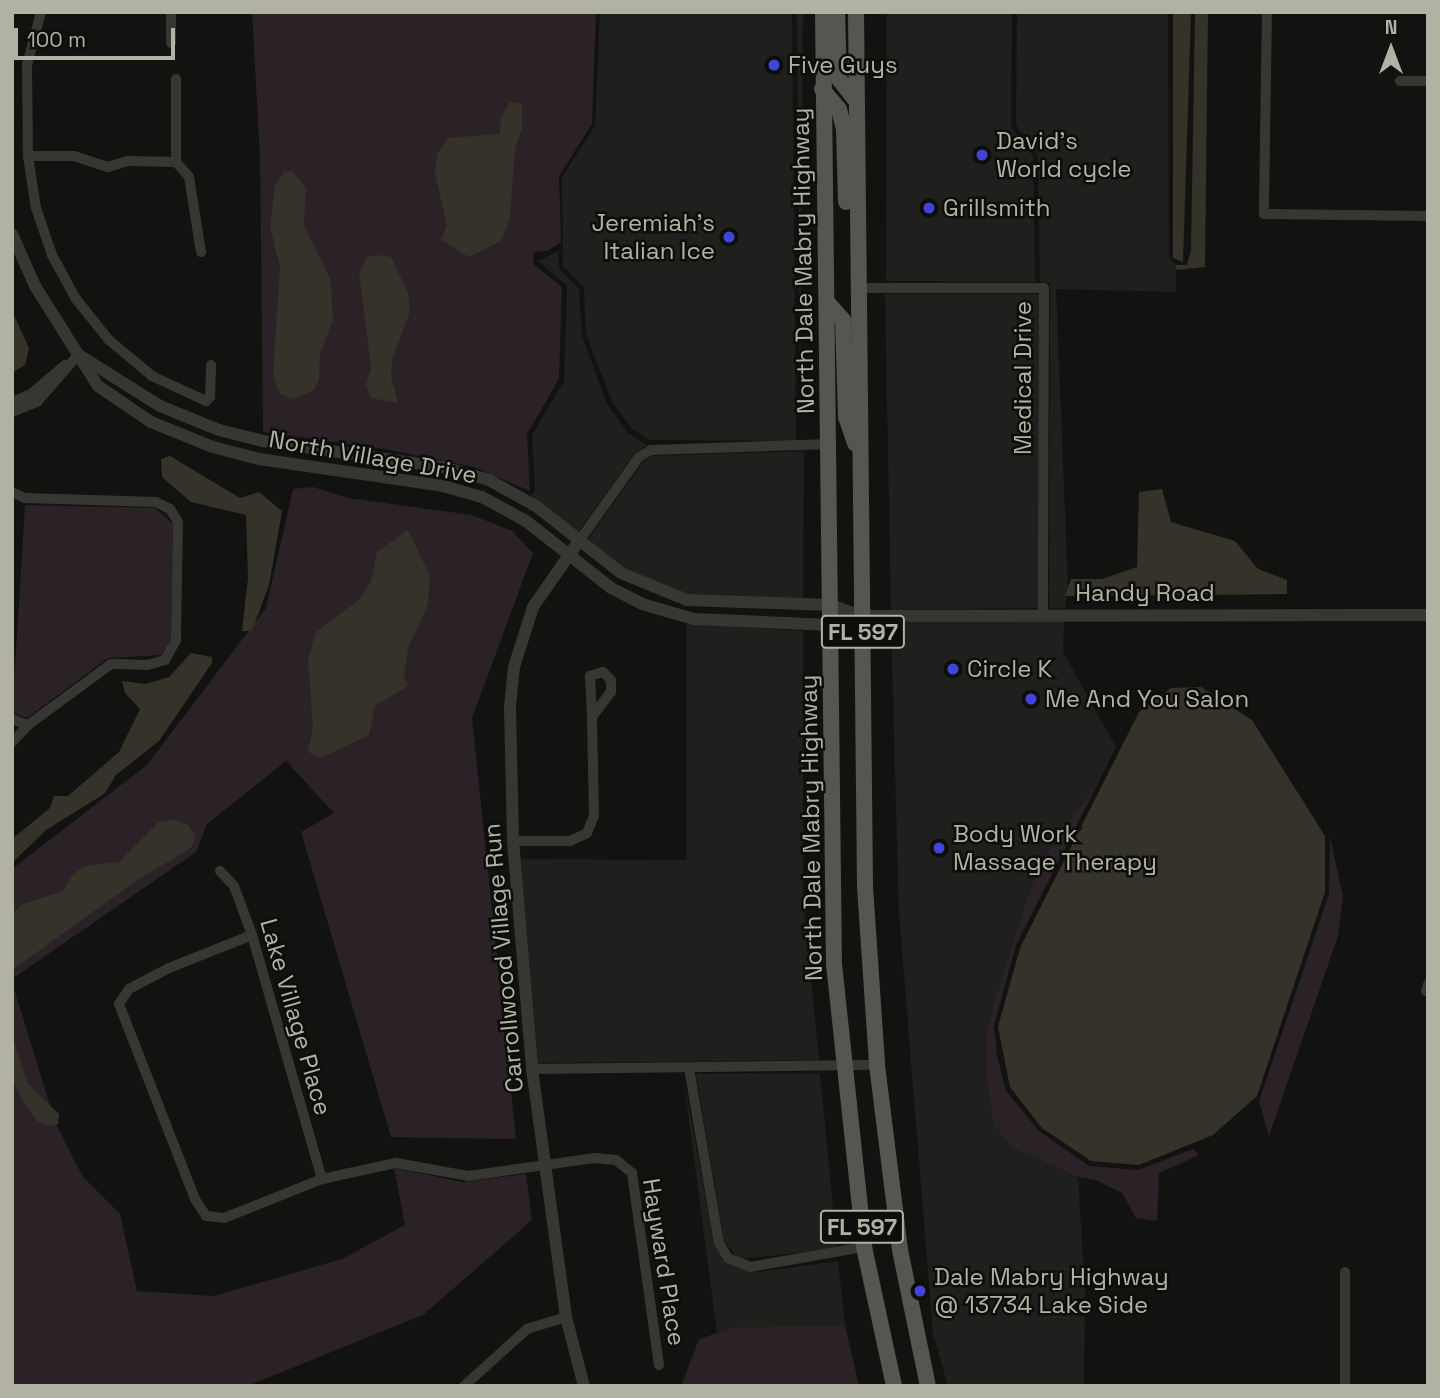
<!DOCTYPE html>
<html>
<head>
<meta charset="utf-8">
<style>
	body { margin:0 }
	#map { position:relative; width:1440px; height:1398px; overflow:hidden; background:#121311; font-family:"Space Grotesk",sans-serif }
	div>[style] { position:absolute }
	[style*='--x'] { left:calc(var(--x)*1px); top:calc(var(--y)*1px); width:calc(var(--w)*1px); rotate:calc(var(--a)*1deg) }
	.built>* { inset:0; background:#1f1f1e }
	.green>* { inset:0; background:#2a2227 }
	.water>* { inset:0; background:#353229 }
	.minor>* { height:10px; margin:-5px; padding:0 5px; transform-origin:5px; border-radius:5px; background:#363733 }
	.tertiary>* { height:12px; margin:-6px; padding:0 6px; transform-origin:6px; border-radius:6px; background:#363733 }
	.primary>* { height:16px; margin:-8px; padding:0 8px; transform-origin:8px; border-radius:8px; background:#55564f }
	.dots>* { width:19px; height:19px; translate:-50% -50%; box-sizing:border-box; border:4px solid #0d0e0c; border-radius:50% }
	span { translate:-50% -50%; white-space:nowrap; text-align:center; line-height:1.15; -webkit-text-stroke:5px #0d0e0c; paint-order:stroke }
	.shield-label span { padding:2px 5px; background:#0d0e0c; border:2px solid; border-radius:5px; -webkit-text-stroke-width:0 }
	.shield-label { font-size:23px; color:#b1b2a4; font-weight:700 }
	.poi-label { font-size:24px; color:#b1b2a4 }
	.left { translate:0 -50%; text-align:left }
	.right { translate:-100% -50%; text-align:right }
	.street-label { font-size:24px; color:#b1b2a4 }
	.frame { position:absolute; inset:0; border:14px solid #b1b2a4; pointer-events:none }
	.north { position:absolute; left:1356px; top:14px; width:70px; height:70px; -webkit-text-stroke:5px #0d0e0c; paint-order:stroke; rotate:0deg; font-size:19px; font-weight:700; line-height:28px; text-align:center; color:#b1b2a4 }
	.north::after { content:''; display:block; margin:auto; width:24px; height:32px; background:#b1b2a4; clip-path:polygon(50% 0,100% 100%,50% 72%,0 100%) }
	.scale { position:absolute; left:14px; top:28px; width:161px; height:32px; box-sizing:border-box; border:4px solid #b1b2a4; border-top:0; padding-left:9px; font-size:21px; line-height:24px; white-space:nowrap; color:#b1b2a4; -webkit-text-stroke:5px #0d0e0c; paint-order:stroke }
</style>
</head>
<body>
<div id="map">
	<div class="built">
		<div style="clip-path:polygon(600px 12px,792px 12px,796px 441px,649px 440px,632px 429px,612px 402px,586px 334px,584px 287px,563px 266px,562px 177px,595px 126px)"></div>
		<div style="clip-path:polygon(797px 12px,803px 12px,800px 439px)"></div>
		<div style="clip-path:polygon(887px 12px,1012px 12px,1011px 127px,1033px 156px,1035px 282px,886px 281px)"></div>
		<div style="clip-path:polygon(1017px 12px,1168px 12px,1169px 258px,1176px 265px,1176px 292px,1056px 289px,1068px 588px,1065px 608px,1049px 608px,1050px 283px,1040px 282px,1038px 156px,1016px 125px)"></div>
		<div style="clip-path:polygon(558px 251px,559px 269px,579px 289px,582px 336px,607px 404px,628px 433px,647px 445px,635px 453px,578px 532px,531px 496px,535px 491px,532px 435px,564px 381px,567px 286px,538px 261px)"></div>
		<div style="clip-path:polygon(885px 294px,1039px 294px,1038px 608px,891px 610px)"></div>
		<div style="clip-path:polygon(804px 451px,803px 599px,688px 594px,624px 568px,587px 540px,643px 462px,653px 456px)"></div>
		<div style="clip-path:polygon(1064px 620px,1063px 652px,1116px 747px,1100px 779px,1045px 856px,987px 1027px,1011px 1147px,1078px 1177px,1085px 1293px,1084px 1386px,948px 1386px,933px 1334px,899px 913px,891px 622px)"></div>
		<div style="clip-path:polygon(687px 623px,803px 631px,803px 895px,819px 1060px,537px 1063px,520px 859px,687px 860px)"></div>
		<div style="clip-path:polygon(820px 1073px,837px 1249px,739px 1259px,724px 1241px,696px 1074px)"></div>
		<div style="clip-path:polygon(683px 1074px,714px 1244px,723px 1261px,751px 1273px,838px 1261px,845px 1325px,736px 1327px,717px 1333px)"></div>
	</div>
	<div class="green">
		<div style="clip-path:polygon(252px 12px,596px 12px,592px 124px,559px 176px,561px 242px,547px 251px,534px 252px,533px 264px,562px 287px,559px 379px,527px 434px,530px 491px,474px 467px,385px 449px,263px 432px,260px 157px)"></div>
		<div style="clip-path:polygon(313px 487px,348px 498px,472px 515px,512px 531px,533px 553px,472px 718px,516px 1139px,391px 1137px,301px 832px,334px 813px,286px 761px,207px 824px,196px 852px,12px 979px,12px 869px,147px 765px,266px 608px,293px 489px)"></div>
		<div style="clip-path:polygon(25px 505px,155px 508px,173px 524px,171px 638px,162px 655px,108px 658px,27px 718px,12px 712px)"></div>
		<div style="clip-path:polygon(1100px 779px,1016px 945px,994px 1025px,997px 1056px,1006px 1091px,1039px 1131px,1089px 1166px,1138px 1170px,1193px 1149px,1199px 1155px,1159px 1173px,1157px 1221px,1136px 1218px,1122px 1193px,1096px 1180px,1078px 1177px,1011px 1147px,994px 1125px,987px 1083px,987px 1027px,1028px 895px,1045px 856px)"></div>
		<div style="clip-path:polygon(1330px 836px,1343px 897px,1338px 936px,1269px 1136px,1259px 1101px,1329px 894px)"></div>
		<div style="clip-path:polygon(12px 982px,55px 1122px,83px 1177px,120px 1214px,137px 1291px,214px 1296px,342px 1259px,405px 1225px,394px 1168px,463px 1182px,526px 1174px,532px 1220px,423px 1315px,247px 1386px,12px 1386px)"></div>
		<div style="clip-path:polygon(845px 1325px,859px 1386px,681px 1386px,699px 1339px,736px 1327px)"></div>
	</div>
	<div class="water">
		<div style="clip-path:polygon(1173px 12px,1191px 12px,1183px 262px,1173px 258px)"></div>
		<div style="clip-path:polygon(1195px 12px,1208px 12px,1205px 267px,1176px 270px,1176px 265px,1187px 265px,1191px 250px)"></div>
		<div style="clip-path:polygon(510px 102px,522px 104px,522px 129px,515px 148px,510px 218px,501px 241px,469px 257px,441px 240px,447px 226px,435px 173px,437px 154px,448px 138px,500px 134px,501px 117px)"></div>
		<div style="clip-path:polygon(292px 171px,306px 188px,304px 226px,330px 278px,333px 319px,320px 355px,319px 380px,314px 390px,294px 399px,280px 394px,273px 375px,280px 267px,270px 227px,275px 186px,284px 172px)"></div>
		<div style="clip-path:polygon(377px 255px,391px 257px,408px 293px,410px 311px,392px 360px,391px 377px,398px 403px,371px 398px,366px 385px,371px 367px,359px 272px,367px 257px)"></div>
		<div style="clip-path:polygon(12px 311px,29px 348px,25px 365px,12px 373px)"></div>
		<div style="clip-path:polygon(170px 456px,240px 498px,259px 492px,282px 511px,269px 585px,252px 631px,242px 631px,248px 578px,246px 515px,191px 502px,162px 477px,161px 459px)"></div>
		<div style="clip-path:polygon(1162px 489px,1171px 522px,1235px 541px,1258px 569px,1287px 580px,1287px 594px,1065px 596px,1071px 579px,1102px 579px,1137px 567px,1139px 492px)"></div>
		<div style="clip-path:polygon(408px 530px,430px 576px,428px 604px,408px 648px,404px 675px,408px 686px,375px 706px,369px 735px,321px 758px,308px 752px,313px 728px,308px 660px,316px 632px,359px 600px,371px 582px,377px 552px)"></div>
		<div style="clip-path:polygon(191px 653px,212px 657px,212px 663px,159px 741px,116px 775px,104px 794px,46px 830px,12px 863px,12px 839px,50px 808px,54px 796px,68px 796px,119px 752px,140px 709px,125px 693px,122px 681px,146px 684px,169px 677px)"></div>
		<div style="clip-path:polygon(1201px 687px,1252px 720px,1325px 836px,1325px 892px,1257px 1096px,1213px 1135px,1139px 1165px,1091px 1161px,1042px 1128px,1010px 1087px,998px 1027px,1020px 948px,1139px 712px,1171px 688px)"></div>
		<div style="clip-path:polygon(173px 820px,187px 824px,196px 836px,191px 848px,139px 879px,12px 970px,12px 913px,23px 904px,63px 891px,72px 876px,84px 866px,119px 862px,159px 822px)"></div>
		<div style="clip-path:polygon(12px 1035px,28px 1084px,59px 1114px,58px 1124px,48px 1126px,37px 1121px,22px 1099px,12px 1080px)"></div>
	</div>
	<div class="minor">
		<div style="--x:41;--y:12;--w:55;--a:104.8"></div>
		<div style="--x:27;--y:65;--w:91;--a:89.4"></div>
		<div style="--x:28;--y:156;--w:53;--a:81.3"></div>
		<div style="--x:36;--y:208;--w:50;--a:71.2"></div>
		<div style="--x:52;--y:255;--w:50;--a:61.4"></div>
		<div style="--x:76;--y:299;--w:53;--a:51.2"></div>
		<div style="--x:109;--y:340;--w:56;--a:39.9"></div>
		<div style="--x:152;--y:376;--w:60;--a:24.8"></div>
		<div style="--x:206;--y:401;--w:6;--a:-45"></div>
		<div style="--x:210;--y:397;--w:32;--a:-88"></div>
		<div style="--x:1267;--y:12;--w:202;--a:90.9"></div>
		<div style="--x:1264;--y:214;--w:164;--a:0.7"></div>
		<div style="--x:171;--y:43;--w:31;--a:-90"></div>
		<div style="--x:176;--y:79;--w:83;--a:90"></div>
		<div style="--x:176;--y:162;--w:20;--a:49"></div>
		<div style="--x:189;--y:177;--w:76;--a:80.9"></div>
		<div style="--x:1400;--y:81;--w:28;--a:0"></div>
		<div style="--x:28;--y:156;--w:46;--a:0"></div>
		<div style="--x:74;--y:156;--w:36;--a:18"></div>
		<div style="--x:108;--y:167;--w:21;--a:-17"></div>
		<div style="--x:128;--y:161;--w:48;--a:1.2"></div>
		<div style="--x:856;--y:288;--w:188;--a:0"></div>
		<div style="--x:1044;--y:288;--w:326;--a:90.2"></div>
		<div style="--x:12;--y:402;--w:21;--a:-23"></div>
		<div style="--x:31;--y:394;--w:45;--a:-40.5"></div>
		<div style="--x:12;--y:412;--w:27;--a:-22"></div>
		<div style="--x:37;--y:402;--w:62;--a:-48.9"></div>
		<div style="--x:12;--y:492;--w:14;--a:25"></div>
		<div style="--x:25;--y:498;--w:131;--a:1.7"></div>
		<div style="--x:156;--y:502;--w:16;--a:27"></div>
		<div style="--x:170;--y:509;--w:15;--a:58"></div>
		<div style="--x:178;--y:522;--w:118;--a:91"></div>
		<div style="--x:176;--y:640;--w:23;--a:119"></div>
		<div style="--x:165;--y:660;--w:19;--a:164"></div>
		<div style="--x:147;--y:665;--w:36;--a:-178"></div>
		<div style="--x:111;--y:664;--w:103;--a:143.7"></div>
		<div style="--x:28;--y:725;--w:23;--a:133"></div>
		<div style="--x:579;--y:541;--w:103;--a:-54.5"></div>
		<div style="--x:639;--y:457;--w:14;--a:-30"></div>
		<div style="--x:651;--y:450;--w:179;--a:-1.9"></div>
		<div style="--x:12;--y:719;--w:17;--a:21"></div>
		<div style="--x:513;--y:841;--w:57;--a:0"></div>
		<div style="--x:570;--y:841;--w:19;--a:-25"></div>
		<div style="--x:587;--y:833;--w:18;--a:-68"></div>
		<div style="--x:594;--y:816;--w:99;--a:-91.2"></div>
		<div style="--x:592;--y:717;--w:31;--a:-53"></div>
		<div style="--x:611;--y:692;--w:12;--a:-90"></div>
		<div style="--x:611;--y:680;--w:11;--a:-135"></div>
		<div style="--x:603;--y:672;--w:14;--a:163"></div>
		<div style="--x:590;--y:676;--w:41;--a:87.2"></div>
		<div style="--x:220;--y:871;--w:21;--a:47"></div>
		<div style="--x:234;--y:886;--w:52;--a:69.8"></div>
		<div style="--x:252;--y:935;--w:254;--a:74"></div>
		<div style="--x:252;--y:935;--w:89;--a:158.3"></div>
		<div style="--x:169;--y:968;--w:45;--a:152.3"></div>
		<div style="--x:129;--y:989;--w:18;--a:124"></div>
		<div style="--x:119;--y:1004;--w:209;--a:68.7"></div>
		<div style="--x:195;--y:1199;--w:20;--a:57"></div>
		<div style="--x:206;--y:1216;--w:18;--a:6"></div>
		<div style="--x:224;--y:1218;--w:105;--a:-21.7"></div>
		<div style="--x:322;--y:1179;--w:76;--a:-12.2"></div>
		<div style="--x:396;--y:1163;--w:73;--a:10.2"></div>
		<div style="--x:468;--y:1176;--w:127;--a:-8.1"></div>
		<div style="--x:594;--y:1158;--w:22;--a:5"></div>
		<div style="--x:616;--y:1160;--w:21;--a:39"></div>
		<div style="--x:632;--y:1173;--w:194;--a:82"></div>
		<div style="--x:1426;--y:991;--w:7;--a:-74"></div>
		<div style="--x:689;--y:1068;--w:178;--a:80.3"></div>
		<div style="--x:719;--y:1243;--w:17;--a:59"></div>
		<div style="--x:728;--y:1258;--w:24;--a:22"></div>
		<div style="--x:750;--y:1267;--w:116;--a:-10"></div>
		<div style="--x:532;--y:1069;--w:345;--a:-0.7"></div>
		<div style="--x:1345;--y:1272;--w:114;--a:90"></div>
		<div style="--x:464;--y:1386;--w:85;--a:-42.1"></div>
		<div style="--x:527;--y:1329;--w:41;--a:-17.1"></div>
	</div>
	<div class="tertiary">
		<div style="--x:12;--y:234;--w:57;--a:66.1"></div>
		<div style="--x:35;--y:286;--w:118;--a:57.8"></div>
		<div style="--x:98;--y:386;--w:64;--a:34.2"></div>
		<div style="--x:151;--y:422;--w:67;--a:22"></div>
		<div style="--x:213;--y:447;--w:48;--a:14.6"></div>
		<div style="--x:259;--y:459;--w:186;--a:8.3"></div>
		<div style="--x:443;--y:486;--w:41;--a:15.8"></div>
		<div style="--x:482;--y:497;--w:50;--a:28.6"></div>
		<div style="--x:526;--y:521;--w:108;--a:38.2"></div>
		<div style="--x:611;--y:588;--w:35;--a:27"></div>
		<div style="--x:642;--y:604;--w:54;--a:16.1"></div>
		<div style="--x:694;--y:619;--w:136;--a:2.5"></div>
		<div style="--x:830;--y:625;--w:33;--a:-16"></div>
		<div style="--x:862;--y:616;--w:566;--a:-0.1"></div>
		<div style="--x:79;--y:355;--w:96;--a:32.2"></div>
		<div style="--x:160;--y:406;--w:64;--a:22.1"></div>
		<div style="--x:219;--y:430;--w:45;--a:14"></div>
		<div style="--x:263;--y:441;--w:186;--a:8.3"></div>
		<div style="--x:447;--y:468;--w:44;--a:15.9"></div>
		<div style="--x:489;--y:480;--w:54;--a:29"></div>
		<div style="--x:536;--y:506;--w:108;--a:38.2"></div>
		<div style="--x:621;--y:573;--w:71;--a:22.2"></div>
		<div style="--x:687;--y:600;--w:143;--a:2"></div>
		<div style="--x:830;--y:605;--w:34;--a:19"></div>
		<div style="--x:579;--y:541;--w:80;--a:124.9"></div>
		<div style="--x:533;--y:607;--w:63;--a:107.6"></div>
		<div style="--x:514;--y:667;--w:40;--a:95.7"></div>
		<div style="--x:510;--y:707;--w:134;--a:88.7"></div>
		<div style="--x:513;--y:841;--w:229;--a:85.2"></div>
		<div style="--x:532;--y:1069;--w:250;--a:82.2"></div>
		<div style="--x:566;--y:1317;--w:71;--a:75.4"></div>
	</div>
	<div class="primary">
		<div style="--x:823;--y:12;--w:952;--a:89.34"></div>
		<div style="--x:834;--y:964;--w:285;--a:83.9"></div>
		<div style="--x:864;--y:1247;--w:142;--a:77.8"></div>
		<div style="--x:837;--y:12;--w:67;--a:88.3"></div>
		<div style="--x:839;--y:79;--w:28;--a:52"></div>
		<div style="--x:856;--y:12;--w:875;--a:89.41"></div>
		<div style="--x:865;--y:887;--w:178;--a:86.1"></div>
		<div style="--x:877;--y:1065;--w:186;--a:82.9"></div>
		<div style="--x:900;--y:1250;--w:139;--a:78.4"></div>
		<div style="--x:822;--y:89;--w:26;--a:50"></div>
		<div style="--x:839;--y:109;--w:21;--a:76"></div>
		<div style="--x:844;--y:129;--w:73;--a:88.4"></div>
		<div style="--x:827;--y:302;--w:24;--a:48"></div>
		<div style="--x:843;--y:320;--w:97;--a:88.2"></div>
		<div style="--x:846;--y:417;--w:28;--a:71"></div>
	</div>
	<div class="dots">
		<div style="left:774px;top:65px;background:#4143db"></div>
		<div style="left:982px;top:155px;background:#4143db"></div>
		<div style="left:929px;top:208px;background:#4143db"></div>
		<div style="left:729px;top:237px;background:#4143db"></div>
		<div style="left:953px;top:669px;background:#4143db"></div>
		<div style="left:1031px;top:699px;background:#4143db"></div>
		<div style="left:939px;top:848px;background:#4143db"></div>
		<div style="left:920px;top:1291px;background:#4143db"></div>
	</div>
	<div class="shield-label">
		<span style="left:863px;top:632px">FL 597</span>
		<span style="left:862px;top:1227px">FL 597</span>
	</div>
	<div class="poi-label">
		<span class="left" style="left:788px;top:65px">Five Guys</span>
		<span class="left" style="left:996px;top:155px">David's<br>World cycle</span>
		<span class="left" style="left:943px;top:208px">Grillsmith</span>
		<span class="right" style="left:715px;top:237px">Jeremiah's<br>Italian Ice</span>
		<span class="left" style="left:967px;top:669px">Circle K</span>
		<span class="left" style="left:1045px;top:699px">Me And You Salon</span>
		<span class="left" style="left:953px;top:848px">Body Work<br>Massage Therapy</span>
		<span class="left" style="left:934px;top:1291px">Dale Mabry Highway<br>@ 13734 Lake Side</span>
	</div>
	<div class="street-label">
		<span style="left:803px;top:261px;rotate:-91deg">North Dale Mabry Highway</span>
		<span style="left:1023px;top:378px;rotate:-90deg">Medical Drive</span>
		<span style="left:373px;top:457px;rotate:10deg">North Village Drive</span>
		<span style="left:1145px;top:593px">Handy Road</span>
		<span style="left:811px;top:828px;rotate:-91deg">North Dale Mabry Highway</span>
		<span style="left:503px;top:958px;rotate:-95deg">Carrollwood Village Run</span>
		<span style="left:296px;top:1017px;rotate:74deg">Lake Village Place</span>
		<span style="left:664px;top:1262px;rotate:81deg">Hayward Place</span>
	</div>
	<div class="frame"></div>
	<div class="north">N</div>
	<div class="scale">100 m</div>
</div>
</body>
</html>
